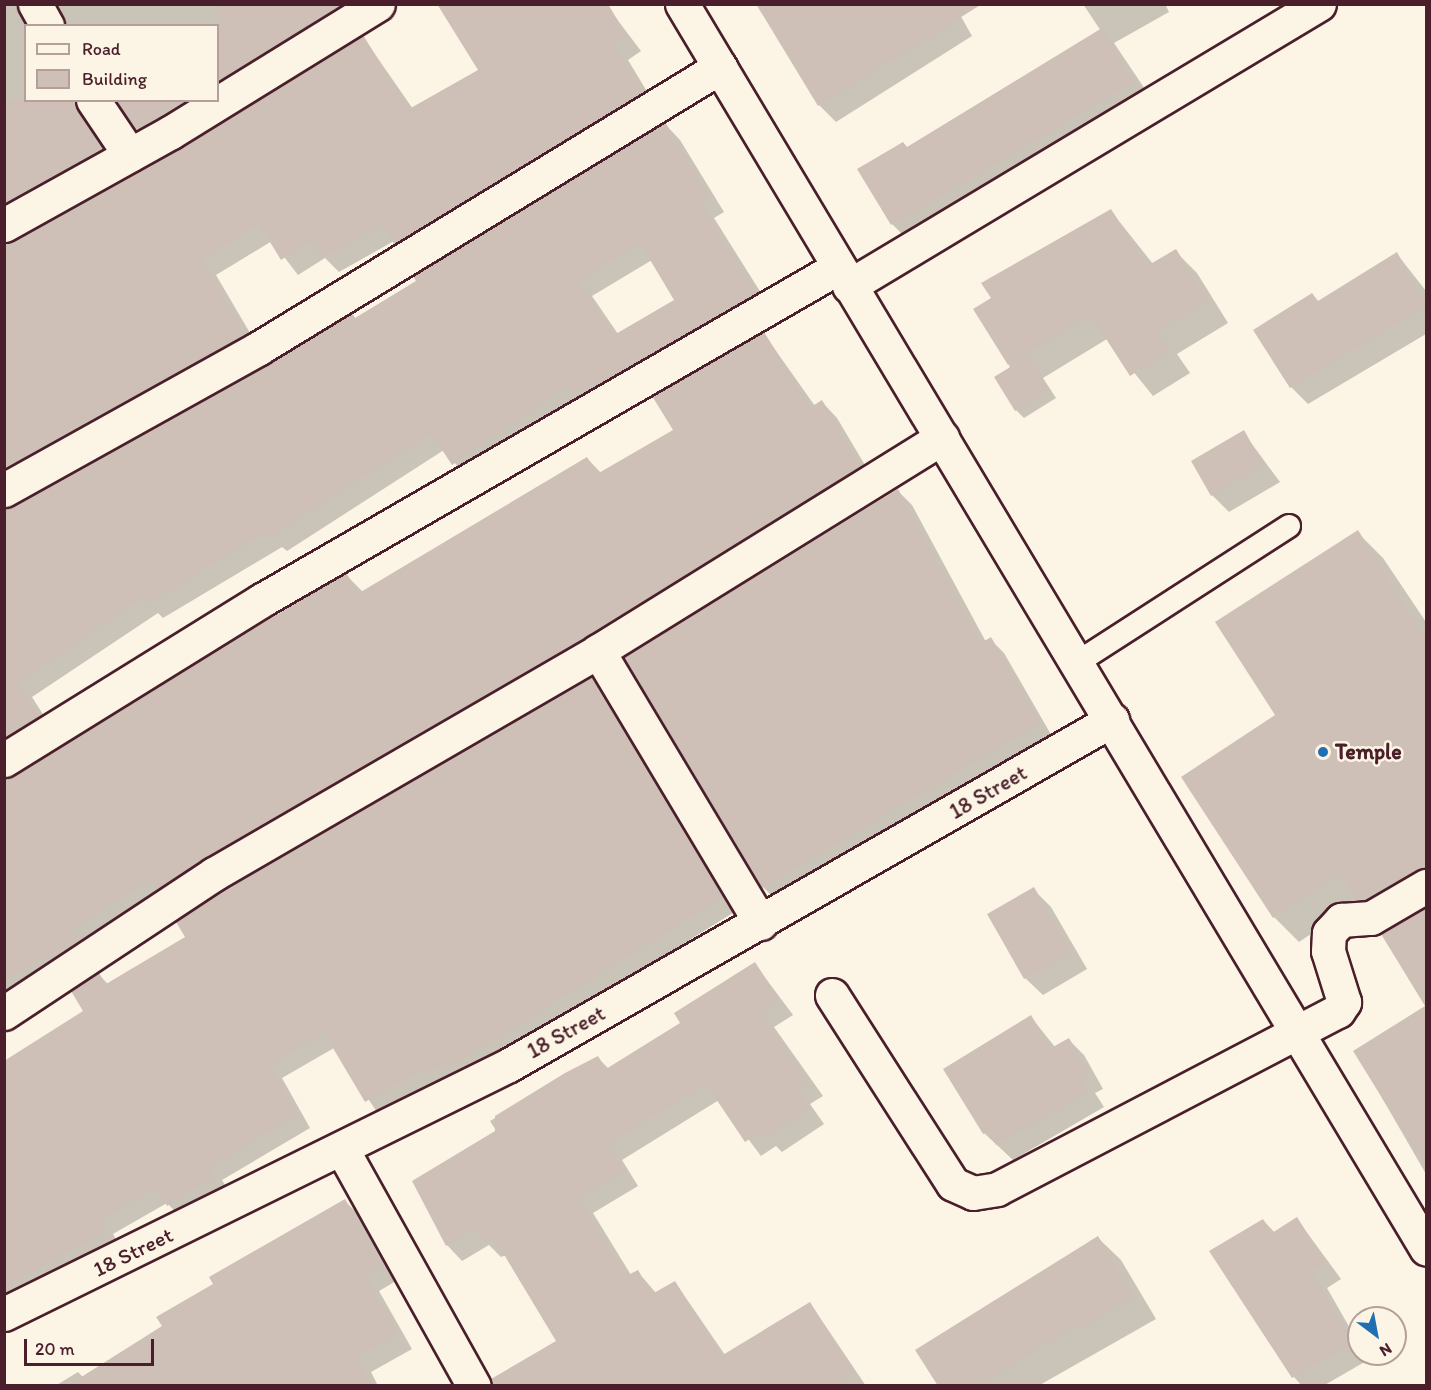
<!DOCTYPE html>
<html>
<head>
<meta charset="utf-8">
<style>
	body { margin:0 }
	#map { position:relative; width:1431px; height:1390px; overflow:hidden; background:#fcf5e5; font-family:Itim,sans-serif }
	div>[style] { position:absolute }
	[style*='--x'] { left:calc(var(--x)*1px); top:calc(var(--y)*1px); width:calc(var(--w)*1px); rotate:calc(var(--a)*1deg) }
	.shadow>* { inset:0; background:#0003 }
	.building>* { inset:0; background:#cfc0b7 }
	.roads { filter:drop-shadow(2px 0 #4a1f2b) drop-shadow(-2px 0 #4a1f2b) drop-shadow(0 2px #4a1f2b) drop-shadow(0 -2px #4a1f2b) }
	.service>* { height:22px; margin:-11px; padding:0 11px; transform-origin:11px; border-radius:11px; background:#fcf5e5 }
	.minor>* { height:33px; margin:-16.5px; padding:0 16.5px; transform-origin:16.5px; border-radius:16.5px; background:#fcf5e5 }
	.dots>* { width:16px; height:16px; translate:-50% -50%; box-sizing:border-box; border:3px solid #fcf5e5; border-radius:50% }
	span { translate:-50% -50%; white-space:nowrap; text-align:center; line-height:1.15; -webkit-text-stroke:5px #fcf5e5; paint-order:stroke }
	.poi-label { font-size:22px; color:#4a1f2b; font-weight:700 }
	.left { translate:0 -50%; text-align:left }
	.street-label { font-size:22px; color:#4a1f2b }
	.frame { position:absolute; inset:0; border:6px solid #4a1f2b; pointer-events:none }
	.legend { position:absolute; left:24px; top:24px; width:195px; height:78px; box-sizing:border-box; background:#fcf5e5; border:2px solid #b59f9b; margin:0; padding:8px 10px; list-style:none; font-size:18px; color:#4a1f2b }
	.legend li { display:flex; align-items:center; gap:12px; height:30px }
	.legend b { width:30px; border:2px solid #b59f9b }
	.north { position:absolute; left:1347px; top:1306px; width:60px; height:60px; box-sizing:border-box; background:#fcf5e5; border:2px solid #b59f9b; border-radius:50%; rotate:148deg; font-size:16px; font-weight:700; line-height:24px; text-align:center; color:#4a1f2b }
	.north::after { content:''; display:block; margin:auto; width:21px; height:27px; background:#1f6fb2; clip-path:polygon(50% 0,100% 100%,50% 72%,0 100%) }
	.scale { position:absolute; left:24px; top:1339px; width:130px; height:27px; box-sizing:border-box; border:3px solid #4a1f2b; border-top:0; padding-left:8px; font-size:18px; line-height:21px; white-space:nowrap; color:#4a1f2b; -webkit-text-stroke:4px #fcf5e5; paint-order:stroke }
</style>
</head>
<body>
<div id="map">
	<div class="shadow">
		<div style="clip-path:polygon(4px 4px,43px 4px,33px 26px,26px 26px,26px 100px,98px 100px,117px 164px,4px 230px)"></div>
		<div style="clip-path:polygon(55px 4px,367px 4px,152px 145px,116px 100px,218px 100px,218px 26px,67px 26px)"></div>
		<div style="clip-path:polygon(954px 4px,972px 36px,836px 122px,819px 105px)"></div>
		<div style="clip-path:polygon(1083px 4px,1165px 4px,1169px 12px,1114px 43px,1155px 104px,914px 246px,892px 224px,908px 148px,1101px 31px)"></div>
		<div style="clip-path:polygon(607px 6px,641px 51px,628px 60px,657px 108px,410px 258px,394px 241px,339px 272px,325px 258px,298px 275px,272px 241px,216px 275px,260px 350px,4px 498px,4px 243px,14px 243px,182px 149px,363px 37px,413px 109px)"></div>
		<div style="clip-path:polygon(evenodd,665px 124px,680px 140px,724px 212px,714px 218px,771px 309px,469px 480px,444px 450px,287px 551px,282px 547px,163px 618px,158px 613px,32px 697px,54px 732px,4px 765px,4px 510px,352px 315px,356px 319px,665px 124px,652px 260px,676px 300px,618px 334px,592px 296px,652px 260px)"></div>
		<div style="clip-path:polygon(1111px 211px,1153px 264px,1175px 251px,1197px 273px,1228px 323px,1177px 354px,1190px 373px,1153px 396px,1107px 339px,1043px 378px,1056px 398px,1024px 418px,1016px 410px,1009px 364px)"></div>
		<div style="clip-path:polygon(1397px 254px,1426px 291px,1426px 334px,1308px 404px,1291px 387px,1312px 295px,1319px 302px)"></div>
		<div style="clip-path:polygon(764px 334px,815px 406px,822px 402px,837px 418px,875px 482px,4px 1004px,4px 778px,14px 777px,346px 575px,363px 592px,587px 458px,601px 473px,675px 430px)"></div>
		<div style="clip-path:polygon(1243px 432px,1280px 482px,1229px 512px,1212px 495px)"></div>
		<div style="clip-path:polygon(898px 491px,912px 505px,986px 642px,990px 639px,1004px 653px,1053px 738px,777px 901px,763px 887px)"></div>
		<div style="clip-path:polygon(1357px 532px,1383px 558px,1426px 622px,1426px 903px,1384px 925px,1360px 901px,1299px 942px,1274px 917px,1277px 715px)"></div>
		<div style="clip-path:polygon(591px 678px,605px 692px,736px 911px,463px 1081px,438px 1088px,434px 1083px,379px 1115px,334px 1048px,282px 1078px,310px 1128px,222px 1180px,228px 1190px,182px 1219px,167px 1203px,113px 1234px,119px 1245px,4px 1310px,4px 1077px,85px 1011px,99px 975px,108px 984px,187px 938px)"></div>
		<div style="clip-path:polygon(1033px 889px,1051px 907px,1087px 969px,1043px 995px,1025px 978px)"></div>
		<div style="clip-path:polygon(1426px 909px,1426px 1005px,1383px 934px)"></div>
		<div style="clip-path:polygon(755px 964px,793px 1015px,774px 1027px,823px 1096px,810px 1104px,824px 1124px,782px 1152px,776px 1146px,761px 1156px,719px 1100px,622px 1160px,638px 1186px,593px 1213px,631px 1275px,638px 1272px,656px 1293px,675px 1282px,725px 1355px,810px 1303px,866px 1386px,513px 1386px,558px 1342px,506px 1255px,501px 1257px,489px 1245px,462px 1261px,447px 1245px,497px 1132px,490px 1121px,598px 1058px,609px 1069px,682px 1024px)"></div>
		<div style="clip-path:polygon(1426px 1006px,1426px 1174px,1355px 1051px)"></div>
		<div style="clip-path:polygon(1031px 1017px,1055px 1047px,1069px 1040px,1084px 1055px,1103px 1089px,1095px 1093px,1104px 1107px,1013px 1160px,984px 1133px)"></div>
		<div style="clip-path:polygon(345px 1201px,360px 1216px,396px 1281px,379px 1291px,412px 1349px,371px 1372px,378px 1386px,55px 1386px,78px 1372px,83px 1377px,164px 1327px,215px 1285px)"></div>
		<div style="clip-path:polygon(1297px 1219px,1341px 1279px,1327px 1288px,1359px 1344px,1359px 1354px,1368px 1360px,1323px 1386px,1302px 1386px,1294px 1377px,1263px 1220px,1275px 1233px)"></div>
		<div style="clip-path:polygon(1098px 1238px,1121px 1260px,1156px 1319px,1038px 1386px,940px 1386px)"></div>
	</div>
	<div class="building">
		<div style="clip-path:polygon(218px 4px,342px 4px,218px 81px)"></div>
		<div style="clip-path:polygon(437px 4px,608px 4px,627px 36px,614px 44px,643px 92px,394px 244px,382px 224px,322px 258px,312px 241px,281px 260px,259px 224px,201px 260px,246px 334px,4px 468px,4px 244px,180px 148px,363px 35px,409px 109px,478px 70px)"></div>
		<div style="clip-path:polygon(756px 4px,982px 4px,818px 106px)"></div>
		<div style="clip-path:polygon(1102px 28px,1134px 82px,891px 225px,857px 169px,903px 142px,907px 147px)"></div>
		<div style="clip-path:polygon(4px 100px,74px 100px,103px 148px,4px 203px)"></div>
		<div style="clip-path:polygon(116px 100px,186px 100px,136px 130px)"></div>
		<div style="clip-path:polygon(evenodd,665px 122px,709px 196px,700px 202px,756px 293px,616px 374px,574px 394px,569px 385px,452px 465px,431px 433px,270px 537px,267px 531px,147px 604px,143px 597px,18px 682px,39px 716px,4px 738px,4px 509px,352px 313px,355px 318px,416px 281px,413px 276px,665px 122px,640px 243px,674px 300px,614px 335px,578px 280px,640px 243px)"></div>
		<div style="clip-path:polygon(1111px 209px,1147px 266px,1176px 249px,1208px 300px,1157px 331px,1169px 351px,1130px 376px,1090px 314px,1008px 365px,973px 309px,991px 298px,981px 283px)"></div>
		<div style="clip-path:polygon(1397px 252px,1426px 306px,1290px 388px,1253px 330px,1312px 293px,1318px 301px)"></div>
		<div style="clip-path:polygon(764px 332px,811px 407px,822px 400px,861px 466px,588px 635px,156px 890px,150px 880px,72px 929px,79px 941px,4px 980px,4px 779px,346px 573px,359px 593px,587px 457px,597px 474px,673px 430px,652px 396px)"></div>
		<div style="clip-path:polygon(1028px 356px,1049px 390px,1015px 411px,994px 377px)"></div>
		<div style="clip-path:polygon(1244px 430px,1263px 464px,1211px 496px,1191px 461px)"></div>
		<div style="clip-path:polygon(898px 489px,981px 643px,991px 637px,1040px 723px,762px 888px,624px 657px)"></div>
		<div style="clip-path:polygon(1358px 530px,1426px 639px,1426px 867px,1357px 900px,1339px 872px,1273px 918px,1181px 777px,1275px 715px,1215px 622px)"></div>
		<div style="clip-path:polygon(591px 676px,723px 897px,448px 1068px,442px 1063px,424px 1075px,421px 1070px,365px 1102px,324px 1033px,270px 1064px,298px 1114px,210px 1166px,216px 1176px,167px 1206px,156px 1188px,101px 1220px,107px 1231px,4px 1287px,4px 1061px,83px 1011px,71px 991px,99px 973px,106px 984px,185px 937px,176px 922px,224px 890px)"></div>
		<div style="clip-path:polygon(1034px 887px,1071px 952px,1024px 979px,987px 914px)"></div>
		<div style="clip-path:polygon(1426px 907px,1426px 1169px,1353px 1051px,1425px 1006px,1381px 934px)"></div>
		<div style="clip-path:polygon(755px 962px,779px 999px,760px 1011px,808px 1080px,796px 1088px,810px 1108px,766px 1137px,761px 1131px,745px 1142px,706px 1084px,608px 1144px,624px 1170px,579px 1197px,626px 1276px,638px 1270px,652px 1294px,675px 1281px,721px 1356px,810px 1302px,854px 1373px,834px 1386px,493px 1386px,491px 1379px,556px 1341px,494px 1238px,485px 1243px,476px 1228px,446px 1246px,412px 1181px,495px 1131px,495px 1116px,565px 1073px,598px 1056px,606px 1069px,680px 1023px,674px 1013px)"></div>
		<div style="clip-path:polygon(1031px 1015px,1051px 1048px,1069px 1038px,1089px 1073px,1081px 1077px,1089px 1091px,996px 1145px,988px 1131px,983px 1134px,943px 1069px)"></div>
		<div style="clip-path:polygon(345px 1199px,382px 1266px,365px 1275px,398px 1333px,356px 1357px,373px 1386px,67px 1386px,162px 1326px,156px 1317px,213px 1284px,209px 1277px)"></div>
		<div style="clip-path:polygon(1297px 1217px,1326px 1263px,1312px 1271px,1353px 1343px,1292px 1378px,1209px 1251px,1263px 1219px,1272px 1233px)"></div>
		<div style="clip-path:polygon(1098px 1236px,1134px 1296px,1077px 1331px,1074px 1326px,980px 1386px,938px 1386px,915px 1350px)"></div>
	</div>
	<div class="roads">
		<div class="service">
			<div style="--x:1078;--y:662;--w:251;--a:-32.8"></div>
		</div>
		<div class="minor">
			<div style="--x:35;--y:4;--w:25;--a:61"></div>
			<div style="--x:682;--y:4;--w:1450;--a:59.12"></div>
			<div style="--x:93;--y:100;--w:66;--a:56.1"></div>
			<div style="--x:4;--y:225;--w:191;--a:-29.1"></div>
			<div style="--x:171;--y:132;--w:243;--a:-31.7"></div>
			<div style="--x:849;--y:286;--w:548;--a:-30.96"></div>
			<div style="--x:4;--y:490;--w:292;--a:-29.1"></div>
			<div style="--x:259;--y:348;--w:540;--a:-31.36"></div>
			<div style="--x:598;--y:651;--w:317;--a:59.1"></div>
			<div style="--x:4;--y:760;--w:304;--a:-31.8"></div>
			<div style="--x:262;--y:600;--w:664;--a:-30"></div>
			<div style="--x:832;--y:995;--w:224;--a:57.4"></div>
			<div style="--x:953;--y:1184;--w:22;--a:24"></div>
			<div style="--x:973;--y:1193;--w:24;--a:-9"></div>
			<div style="--x:997;--y:1189;--w:385;--a:-27.6"></div>
			<div style="--x:1338;--y:1011;--w:11;--a:-56"></div>
			<div style="--x:1344;--y:1002;--w:53;--a:-107.4"></div>
			<div style="--x:1328;--y:951;--w:18;--a:-87"></div>
			<div style="--x:1329;--y:933;--w:18;--a:-47"></div>
			<div style="--x:1341;--y:920;--w:30;--a:-4"></div>
			<div style="--x:1371;--y:918;--w:64;--a:-30.2"></div>
			<div style="--x:4;--y:1013;--w:252;--a:-33.5"></div>
			<div style="--x:214;--y:874;--w:444;--a:-30.1"></div>
			<div style="--x:598;--y:651;--w:405;--a:-31.8"></div>
			<div style="--x:343;--y:1151;--w:269;--a:60.9"></div>
			<div style="--x:4;--y:1314;--w:563;--a:-26.25"></div>
			<div style="--x:509;--y:1065;--w:695;--a:-29.78"></div>
		</div>
	</div>
	<div class="dots">
		<div style="left:1323px;top:752px;background:#1f6fb2"></div>
	</div>
	<div class="poi-label">
		<span class="left" style="left:1335px;top:752px">Temple</span>
	</div>
	<div class="street-label">
		<span style="left:988px;top:792px;rotate:-30deg">18 Street</span>
		<span style="left:566px;top:1032px;rotate:-29deg">18 Street</span>
		<span style="left:133px;top:1252px;rotate:-26deg">18 Street</span>
	</div>
	<div class="frame"></div>
	<ul class="legend">
	<li><b style="height:8px;background:#fcf5e5"></b>Road</li>
	<li><b style="height:16px;background:#cfc0b7"></b>Building</li>
	</ul>
	<div class="north">N</div>
	<div class="scale">20 m</div>
</div>
</body>
</html>
